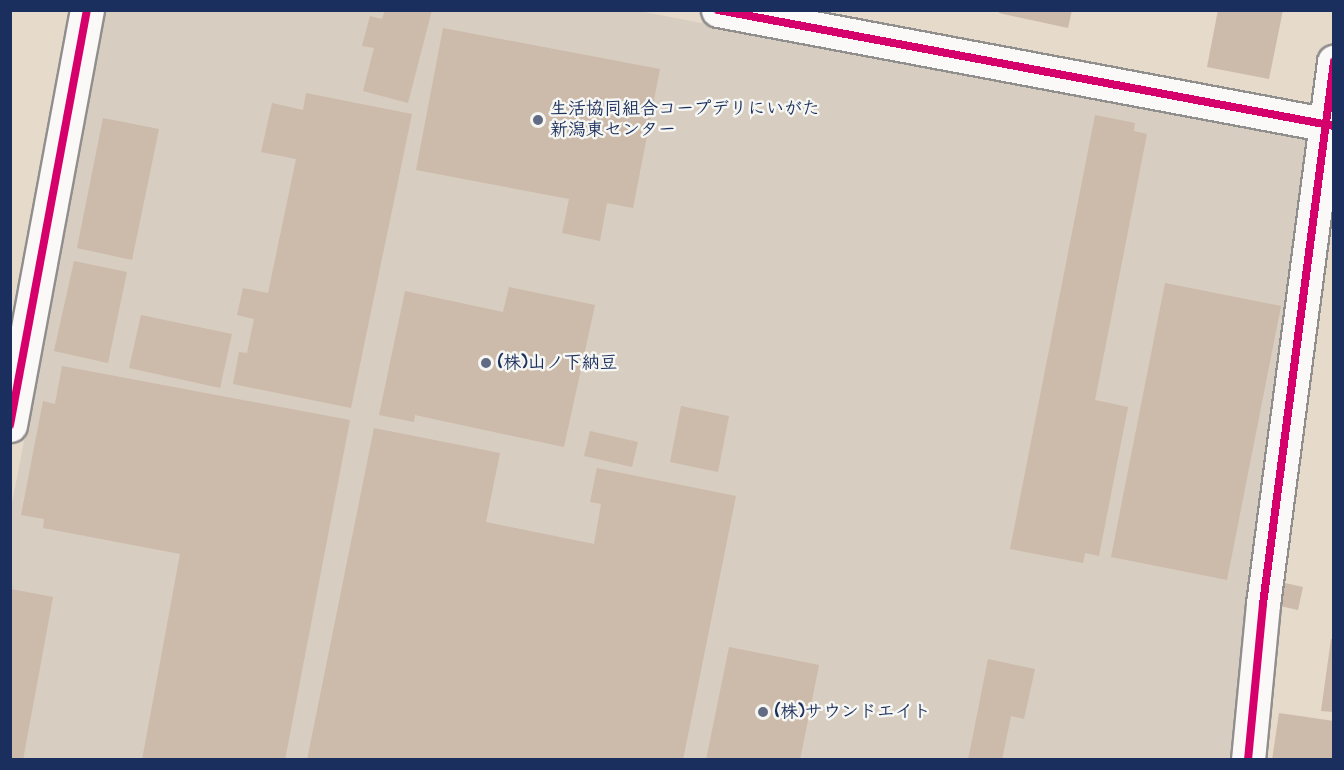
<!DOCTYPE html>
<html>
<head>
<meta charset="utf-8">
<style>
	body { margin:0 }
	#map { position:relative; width:1344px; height:770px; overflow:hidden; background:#e6daca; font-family:"Architects Daughter","Klee One",sans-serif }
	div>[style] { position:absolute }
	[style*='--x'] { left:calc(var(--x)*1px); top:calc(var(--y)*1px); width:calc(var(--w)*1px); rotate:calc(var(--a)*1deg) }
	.industrial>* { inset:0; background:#d8cdc1 }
	.building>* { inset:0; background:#ccbaab }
	.roads { filter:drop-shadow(2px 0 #918e8e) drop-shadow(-2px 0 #918e8e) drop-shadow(0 2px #918e8e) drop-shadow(0 -2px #918e8e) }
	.minor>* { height:33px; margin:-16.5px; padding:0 16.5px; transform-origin:16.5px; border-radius:16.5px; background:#fbf9f7 }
	.cycleway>* { height:8px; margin:-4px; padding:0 4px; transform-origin:4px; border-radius:4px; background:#d6006c }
	.dots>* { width:16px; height:16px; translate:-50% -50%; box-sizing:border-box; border:3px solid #f6f6f2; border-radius:50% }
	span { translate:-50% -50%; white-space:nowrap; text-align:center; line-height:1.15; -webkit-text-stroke:5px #f6f6f2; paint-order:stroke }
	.poi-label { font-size:18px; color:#1b2f5e; font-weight:700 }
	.left { translate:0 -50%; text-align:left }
	.frame { position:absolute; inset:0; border:12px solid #1b2f5e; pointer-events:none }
</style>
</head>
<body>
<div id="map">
	<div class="industrial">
		<div style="clip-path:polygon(106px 11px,639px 11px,1308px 139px,1235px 759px,11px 760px,11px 509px)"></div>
	</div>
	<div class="building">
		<div style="clip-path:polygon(385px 10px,432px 10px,408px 103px,363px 91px,374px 48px,362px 46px,370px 16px,382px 19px)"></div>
		<div style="clip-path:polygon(1000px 10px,1072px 10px,1068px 28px,999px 13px)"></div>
		<div style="clip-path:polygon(1218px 10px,1283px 10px,1269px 79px,1207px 67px)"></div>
		<div style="clip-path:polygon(443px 28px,660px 69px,633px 208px,607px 203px,600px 241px,562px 233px,569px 199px,416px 170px)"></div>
		<div style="clip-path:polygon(306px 93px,412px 114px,351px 408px,233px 384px,239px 352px,247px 353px,254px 319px,237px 315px,243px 288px,268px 293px,296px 159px,261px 152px,272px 103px,303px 110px)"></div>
		<div style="clip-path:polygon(1095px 115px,1135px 123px,1134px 131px,1147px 134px,1095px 400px,1128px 407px,1099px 556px,1085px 553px,1083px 563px,1010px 549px)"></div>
		<div style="clip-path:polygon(103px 118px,159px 129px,132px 260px,77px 248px)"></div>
		<div style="clip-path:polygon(74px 261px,127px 272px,108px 363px,54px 351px)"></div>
		<div style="clip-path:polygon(1165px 283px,1281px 306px,1227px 580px,1111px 557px)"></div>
		<div style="clip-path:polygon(509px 287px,595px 305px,564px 447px,415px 415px,414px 422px,379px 415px,405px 291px,503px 312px)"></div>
		<div style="clip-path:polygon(141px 315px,232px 334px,220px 388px,129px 368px)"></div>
		<div style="clip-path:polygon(62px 366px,350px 420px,285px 760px,142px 760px,180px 554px,43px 528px,44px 519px,21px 515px,43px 401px,55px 404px)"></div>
		<div style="clip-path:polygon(681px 406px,729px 416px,718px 472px,670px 462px)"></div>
		<div style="clip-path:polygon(374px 428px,500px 453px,486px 522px,594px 544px,601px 504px,590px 502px,597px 468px,736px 496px,683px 760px,307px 760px)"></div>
		<div style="clip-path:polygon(590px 431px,638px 442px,632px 467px,584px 456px)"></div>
		<div style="clip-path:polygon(1285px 583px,1303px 587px,1298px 610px,1280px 606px)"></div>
		<div style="clip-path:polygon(11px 589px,53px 597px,23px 760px,10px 760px)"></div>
		<div style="clip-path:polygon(1331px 639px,1334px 639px,1334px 712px,1321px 711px)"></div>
		<div style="clip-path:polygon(729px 647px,819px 665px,800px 760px,706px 760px)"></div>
		<div style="clip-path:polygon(988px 659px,1035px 669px,1024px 719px,1011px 716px,1002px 760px,968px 760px)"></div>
		<div style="clip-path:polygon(1279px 713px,1334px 721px,1334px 760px,1272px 760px)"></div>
	</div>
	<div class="roads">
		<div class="minor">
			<div style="--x:718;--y:10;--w:627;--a:10.66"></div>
			<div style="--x:10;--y:425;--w:422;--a:-79.5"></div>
			<div style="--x:1248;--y:760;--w:157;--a:-84.5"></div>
			<div style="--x:1263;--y:604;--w:547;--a:-82.54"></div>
		</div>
	</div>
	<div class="cycleway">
		<div style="--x:718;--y:10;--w:627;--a:10.66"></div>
		<div style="--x:10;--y:425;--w:422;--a:-79.5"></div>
		<div style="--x:1248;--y:760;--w:157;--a:-84.5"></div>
		<div style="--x:1263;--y:604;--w:547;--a:-82.54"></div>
	</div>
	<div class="dots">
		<div style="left:538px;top:120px;background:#626b84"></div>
		<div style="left:486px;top:363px;background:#626b84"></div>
		<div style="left:763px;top:712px;background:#626b84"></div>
	</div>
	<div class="poi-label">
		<span class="left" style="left:550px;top:120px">生活協同組合コープデリにいがた<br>新潟東センター</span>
		<span class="left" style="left:498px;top:363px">(株)山ノ下納豆</span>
		<span class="left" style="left:775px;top:712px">(株)サウンドエイト</span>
	</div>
	<div class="frame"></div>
</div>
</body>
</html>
